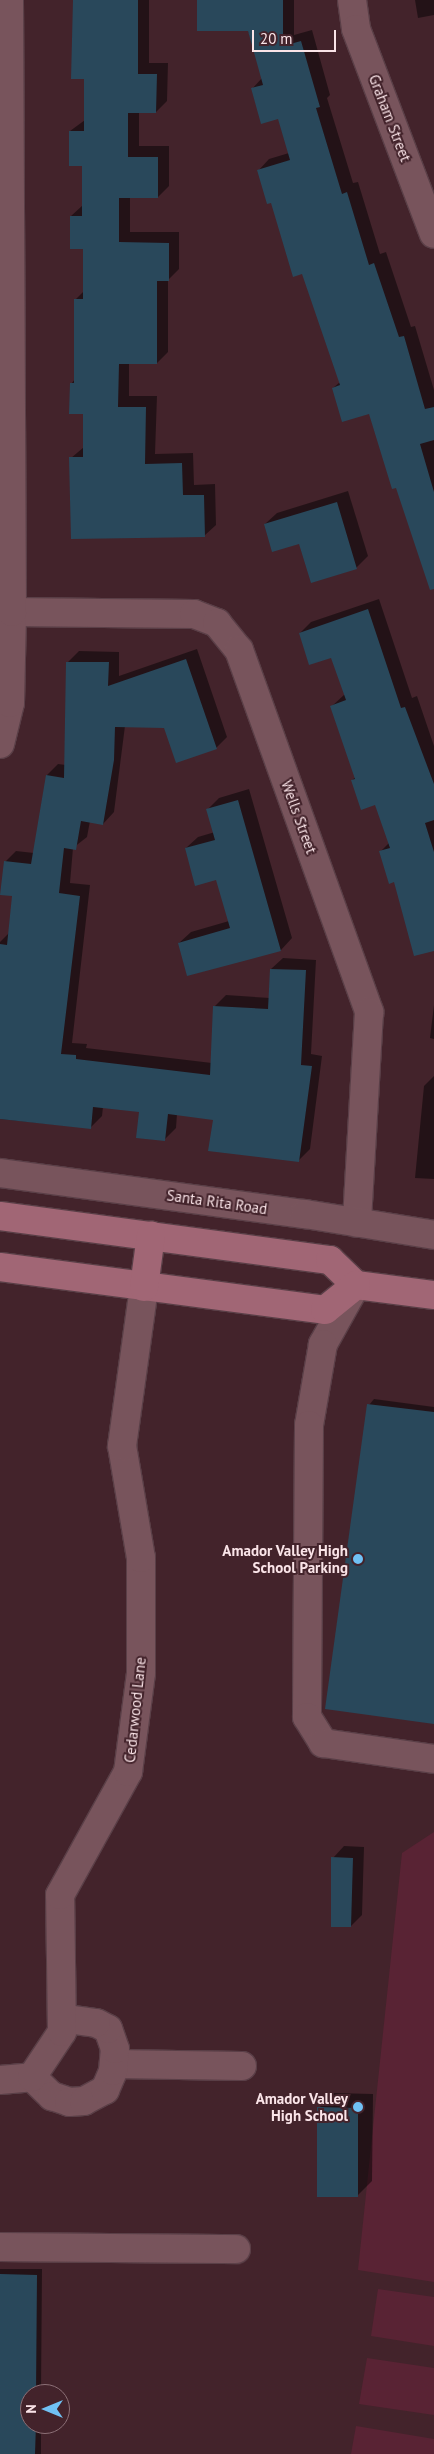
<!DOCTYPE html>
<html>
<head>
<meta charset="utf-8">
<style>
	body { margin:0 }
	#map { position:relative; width:434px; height:2454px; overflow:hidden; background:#43232b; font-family:"PT Sans",sans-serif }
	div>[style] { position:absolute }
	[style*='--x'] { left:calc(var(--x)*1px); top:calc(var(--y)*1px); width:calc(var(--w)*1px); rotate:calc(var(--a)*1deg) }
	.green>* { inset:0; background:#592334 }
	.shadow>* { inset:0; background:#0007 }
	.building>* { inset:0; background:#29485b }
	.roads { filter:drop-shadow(1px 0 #5a3f47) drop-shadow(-1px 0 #5a3f47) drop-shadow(0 1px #5a3f47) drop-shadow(0 -1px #5a3f47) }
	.minor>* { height:28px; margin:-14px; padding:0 14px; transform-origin:14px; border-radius:14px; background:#78545c }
	.major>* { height:28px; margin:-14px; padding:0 14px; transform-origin:14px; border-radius:14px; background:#a16675 }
	.dots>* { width:14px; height:14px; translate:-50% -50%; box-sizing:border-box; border:2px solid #43232b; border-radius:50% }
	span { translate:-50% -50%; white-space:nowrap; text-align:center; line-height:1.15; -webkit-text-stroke:4px #43232b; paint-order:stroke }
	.street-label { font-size:15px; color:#fae4e8 }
	.poi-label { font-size:15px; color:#fae4e8; font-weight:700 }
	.right { translate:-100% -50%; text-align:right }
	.north { position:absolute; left:20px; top:2384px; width:50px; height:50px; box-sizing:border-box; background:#43232b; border:1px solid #8c7077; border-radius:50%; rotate:270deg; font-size:14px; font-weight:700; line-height:20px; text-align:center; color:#fae4e8 }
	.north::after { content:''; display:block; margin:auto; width:18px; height:22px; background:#70c1f4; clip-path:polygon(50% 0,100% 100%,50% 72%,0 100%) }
	.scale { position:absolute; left:252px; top:30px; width:84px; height:22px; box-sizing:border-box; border:2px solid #fae4e8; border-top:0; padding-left:6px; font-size:15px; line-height:18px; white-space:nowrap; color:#fae4e8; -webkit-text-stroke:4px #43232b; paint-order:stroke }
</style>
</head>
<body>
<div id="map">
	<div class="green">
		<div style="clip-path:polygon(434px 1832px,434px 2282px,358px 2270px,402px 1853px)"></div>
		<div style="clip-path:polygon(378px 2289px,434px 2297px,434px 2346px,371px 2336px)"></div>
		<div style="clip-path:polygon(367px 2358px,434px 2368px,434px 2415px,359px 2404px)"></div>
		<div style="clip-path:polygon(356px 2426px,434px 2439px,434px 2454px,351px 2454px)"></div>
	</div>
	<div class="shadow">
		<div style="clip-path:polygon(73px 0,149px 0,149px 63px,168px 63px,167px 101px,156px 112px,139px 112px,139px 146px,169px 146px,169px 186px,158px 197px,130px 197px,130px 232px,179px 232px,179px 269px,168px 280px,168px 352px,157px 363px,129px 363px,129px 396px,157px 396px,155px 454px,193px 453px,194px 485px,215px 484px,216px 525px,204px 536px,71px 458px,84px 447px,85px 413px,71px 384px,75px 379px,75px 300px,84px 291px,85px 247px,71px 216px,83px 205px,84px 164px,70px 131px,85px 120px,85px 78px)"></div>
		<div style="clip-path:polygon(198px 0,294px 0,294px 35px,312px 30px,330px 95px,327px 98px,353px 183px,358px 182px,380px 254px,386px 252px,411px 327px,415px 326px,434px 390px,434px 544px,370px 413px,333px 388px,340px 382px,303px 272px,258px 171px,269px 159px,289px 153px,279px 118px,252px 89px,262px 78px,248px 30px)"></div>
		<div style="clip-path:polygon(415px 0,434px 0,434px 15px,418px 18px)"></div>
		<div style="clip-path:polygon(348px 491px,368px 556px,356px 568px,265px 524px,277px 513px)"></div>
		<div style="clip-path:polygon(379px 599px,412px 698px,417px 696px,434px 746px,434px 949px,381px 851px,389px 843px,376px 803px,352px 780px,356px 777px,332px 706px,345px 694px,332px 656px,300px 633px,311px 622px)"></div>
		<div style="clip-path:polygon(197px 649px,227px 737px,216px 748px,165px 727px,125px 726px,114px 812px,103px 824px,90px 821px,87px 837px,73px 848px,70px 883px,90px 885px,72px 1043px,87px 1044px,86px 1048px,212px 1063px,215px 1006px,226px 995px,270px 998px,271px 969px,283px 958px,316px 960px,311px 1054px,322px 1056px,310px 1149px,299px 1160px,214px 1119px,177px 1114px,176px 1128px,164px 1140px,140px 1111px,103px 1107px,102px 1116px,90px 1128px,0 1119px,0 942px,10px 932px,14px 895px,5px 862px,16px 851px,34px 853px,47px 775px,58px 764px,66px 765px,67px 663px,79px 651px,119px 652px,119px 676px)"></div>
		<div style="clip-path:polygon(249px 789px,292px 938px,281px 950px,188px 975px,179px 943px,191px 932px,229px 921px,217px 879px,186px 848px,198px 837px,215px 832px,208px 809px,219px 798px)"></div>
		<div style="clip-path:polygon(434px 1005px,434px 1039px,430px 1038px)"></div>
		<div style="clip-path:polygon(434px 1076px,434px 1179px,415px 1178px,424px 1086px)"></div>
		<div style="clip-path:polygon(374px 1399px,434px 1407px,434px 1723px,369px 1405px)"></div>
		<div style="clip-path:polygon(344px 1846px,364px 1847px,362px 1915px,351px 1926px,333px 1858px)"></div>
		<div style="clip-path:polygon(334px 2093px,373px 2094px,372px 2181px,357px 2196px,319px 2108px)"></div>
		<div style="clip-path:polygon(0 2269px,42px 2269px,41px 2394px,30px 2394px,30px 2424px,41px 2424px,41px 2454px,0 2454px)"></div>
	</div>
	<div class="building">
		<div style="clip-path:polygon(73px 0,138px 0,138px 74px,157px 74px,156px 113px,128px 113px,128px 157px,158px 157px,158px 198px,119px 198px,119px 242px,169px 243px,169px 281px,157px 281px,157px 364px,119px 364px,118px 407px,146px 407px,145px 464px,182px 463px,183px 495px,204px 495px,205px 537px,71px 539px,69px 457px,83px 457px,83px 414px,69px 414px,70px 383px,74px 383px,74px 299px,83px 299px,83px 249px,70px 249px,70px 216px,82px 216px,82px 166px,69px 166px,69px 131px,84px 131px,84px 79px,71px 79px)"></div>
		<div style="clip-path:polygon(197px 0,283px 0,283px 46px,301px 41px,320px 107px,316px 108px,342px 194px,347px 192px,369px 265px,374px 263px,399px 337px,404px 336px,425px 409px,434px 407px,434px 440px,420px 444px,434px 492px,434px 589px,430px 590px,396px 488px,392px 489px,369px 414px,342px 422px,332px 388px,340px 385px,302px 274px,293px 277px,271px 203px,267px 204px,257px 170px,290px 160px,278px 119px,261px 124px,251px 88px,263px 85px,248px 31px,197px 31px)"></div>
		<div style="clip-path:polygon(337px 502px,357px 569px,311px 583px,299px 544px,272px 552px,264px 524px)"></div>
		<div style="clip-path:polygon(368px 609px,401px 708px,405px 707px,434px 784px,434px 820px,425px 823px,434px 852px,434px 951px,414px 956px,394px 882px,389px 884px,379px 851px,390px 848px,375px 805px,361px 810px,351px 780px,355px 779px,330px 706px,346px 700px,331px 658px,309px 665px,299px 633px)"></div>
		<div style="clip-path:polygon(186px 659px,217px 749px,176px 763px,164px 728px,115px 727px,114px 760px,103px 825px,81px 821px,76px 850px,64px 848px,59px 893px,80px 896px,61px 1054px,76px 1055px,76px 1059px,210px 1075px,213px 1006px,268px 1009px,270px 969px,306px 970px,301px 1065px,312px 1066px,299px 1162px,208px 1151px,213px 1120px,168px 1114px,165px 1141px,136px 1138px,139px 1112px,93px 1107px,91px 1129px,0 1119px,0 944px,7px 945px,12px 896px,0 895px,4px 861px,31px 864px,46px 775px,64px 778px,66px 662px,109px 662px,108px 686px)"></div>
		<div style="clip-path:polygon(238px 800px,281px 951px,187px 976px,178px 943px,230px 928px,216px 880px,195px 886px,185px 848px,215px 840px,206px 809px)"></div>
		<div style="clip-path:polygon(367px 1404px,434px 1412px,434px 1724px,325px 1709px)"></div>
		<div style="clip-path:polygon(331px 1857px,353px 1858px,351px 1927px,331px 1927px)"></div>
		<div style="clip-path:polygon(317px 2107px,358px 2108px,358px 2197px,317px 2197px)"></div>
		<div style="clip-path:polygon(0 2274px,37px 2275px,36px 2394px,30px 2394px,30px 2424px,36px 2424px,35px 2454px,0 2454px)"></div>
	</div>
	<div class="roads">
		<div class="minor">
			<div style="--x:352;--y:0;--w:29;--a:82"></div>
			<div style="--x:356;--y:29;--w:219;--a:69.2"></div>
			<div style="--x:12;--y:612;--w:182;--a:0.6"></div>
			<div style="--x:194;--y:614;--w:25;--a:21"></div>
			<div style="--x:217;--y:623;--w:35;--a:51"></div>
			<div style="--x:239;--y:650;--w:385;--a:70.2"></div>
			<div style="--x:369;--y:1012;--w:211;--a:93.3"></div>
			<div style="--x:0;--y:744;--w:42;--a:-76.3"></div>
			<div style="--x:10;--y:703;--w:91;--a:-88.7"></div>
			<div style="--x:12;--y:612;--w:612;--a:-90.28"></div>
			<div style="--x:0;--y:1173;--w:308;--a:7.7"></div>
			<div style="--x:305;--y:1214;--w:131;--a:9.2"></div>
			<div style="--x:356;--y:1285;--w:68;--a:119.2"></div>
			<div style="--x:323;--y:1344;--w:82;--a:99.8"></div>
			<div style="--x:309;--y:1425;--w:292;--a:90.4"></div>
			<div style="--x:307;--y:1717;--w:31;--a:58"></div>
			<div style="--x:323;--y:1743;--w:112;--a:8.2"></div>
			<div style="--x:114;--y:2064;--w:128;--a:0.9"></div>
			<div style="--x:32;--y:2077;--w:28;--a:44"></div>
			<div style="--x:52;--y:2096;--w:18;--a:19"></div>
			<div style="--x:69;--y:2102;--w:15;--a:-4"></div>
			<div style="--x:84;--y:2101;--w:24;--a:-28"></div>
			<div style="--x:105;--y:2090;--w:21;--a:-67"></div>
			<div style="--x:113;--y:2071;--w:22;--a:-85"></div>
			<div style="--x:115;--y:2049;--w:21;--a:-109"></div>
			<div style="--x:108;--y:2029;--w:13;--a:-153"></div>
			<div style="--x:96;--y:2023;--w:34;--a:-172"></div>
			<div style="--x:0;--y:2080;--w:32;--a:-5"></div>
			<div style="--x:32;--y:2077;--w:54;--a:-56.3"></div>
			<div style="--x:62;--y:2032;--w:137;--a:-90.8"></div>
			<div style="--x:60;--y:1895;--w:141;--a:-61.1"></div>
			<div style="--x:128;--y:1772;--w:100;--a:-82.5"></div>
			<div style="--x:141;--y:1673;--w:115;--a:-90"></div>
			<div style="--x:141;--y:1558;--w:114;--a:-99.6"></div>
			<div style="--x:122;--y:1446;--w:161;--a:-82.1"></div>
			<div style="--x:0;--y:2247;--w:236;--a:0.5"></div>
		</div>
		<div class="major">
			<div style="--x:0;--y:1216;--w:333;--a:7.6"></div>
			<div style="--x:330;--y:1260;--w:36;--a:44"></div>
			<div style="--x:356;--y:1285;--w:79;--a:7.3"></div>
			<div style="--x:0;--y:1267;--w:328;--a:7.5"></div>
			<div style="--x:325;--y:1310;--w:40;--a:-39"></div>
			<div style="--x:144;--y:1287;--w:52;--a:-82.3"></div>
		</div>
	</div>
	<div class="dots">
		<div style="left:358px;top:1559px;background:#70c1f4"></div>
		<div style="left:358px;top:2107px;background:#70c1f4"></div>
	</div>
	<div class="street-label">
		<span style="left:390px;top:118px;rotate:69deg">Graham Street</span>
		<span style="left:299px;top:817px;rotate:70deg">Wells Street</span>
		<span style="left:217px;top:1202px;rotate:8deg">Santa Rita Road</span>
		<span style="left:135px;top:1710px;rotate:-84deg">Cedarwood Lane</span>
	</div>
	<div class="poi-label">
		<span class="right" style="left:348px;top:1559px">Amador Valley High<br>School Parking</span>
		<span class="right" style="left:348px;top:2107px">Amador Valley<br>High School</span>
	</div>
	<div class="north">N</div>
	<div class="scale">20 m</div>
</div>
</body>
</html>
